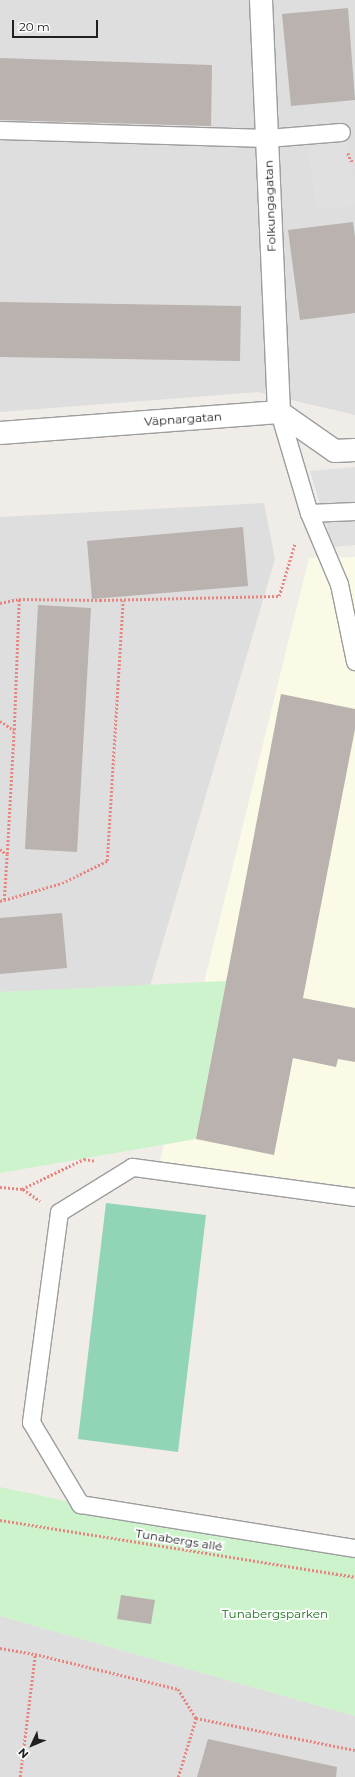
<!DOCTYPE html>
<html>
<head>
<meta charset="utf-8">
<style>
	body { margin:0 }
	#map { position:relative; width:355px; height:1777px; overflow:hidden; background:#f0ede8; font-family:Montserrat,sans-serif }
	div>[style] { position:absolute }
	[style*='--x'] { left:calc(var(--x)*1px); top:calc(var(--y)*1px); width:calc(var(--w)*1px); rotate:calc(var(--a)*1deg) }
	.residential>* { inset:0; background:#dedede }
	.education>* { inset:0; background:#fbfae6 }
	.park>* { inset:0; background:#ccf3cc }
	.pitch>* { inset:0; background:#91d4b6 }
	.parking>* { inset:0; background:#e0e0e0 }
	.building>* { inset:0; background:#b9b2ae }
	.path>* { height:2.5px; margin-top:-1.25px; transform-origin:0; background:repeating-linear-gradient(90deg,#e98580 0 2px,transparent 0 4px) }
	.roads { filter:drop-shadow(1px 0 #9d9d9d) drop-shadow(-1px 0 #9d9d9d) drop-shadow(0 1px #9d9d9d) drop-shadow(0 -1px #9d9d9d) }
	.service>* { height:17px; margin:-8.5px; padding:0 8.5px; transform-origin:8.5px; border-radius:8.5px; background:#fff }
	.minor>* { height:22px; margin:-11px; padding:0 11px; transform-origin:11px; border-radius:11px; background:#fff }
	span { translate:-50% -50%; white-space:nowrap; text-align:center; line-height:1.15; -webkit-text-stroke:3.5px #fff; paint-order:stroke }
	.street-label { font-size:12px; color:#202020 }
	.park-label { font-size:12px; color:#1a731c }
	.north { position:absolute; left:12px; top:1725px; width:40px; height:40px; -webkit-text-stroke:3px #fff; paint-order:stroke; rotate:226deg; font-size:11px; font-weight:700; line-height:16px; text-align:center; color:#202020 }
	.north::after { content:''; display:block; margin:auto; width:14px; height:18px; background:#202020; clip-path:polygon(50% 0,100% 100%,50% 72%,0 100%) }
	.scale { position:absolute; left:12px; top:20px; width:86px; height:18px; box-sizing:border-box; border:2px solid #202020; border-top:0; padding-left:5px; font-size:12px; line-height:14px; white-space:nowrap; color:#202020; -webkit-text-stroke:3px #fff; paint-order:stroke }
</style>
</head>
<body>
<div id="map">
	<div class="residential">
		<div style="clip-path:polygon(0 0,355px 0,355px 415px,258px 392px,0 412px)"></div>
		<div style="clip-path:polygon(264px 503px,275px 559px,150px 986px,0 992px,0 517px)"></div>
		<div style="clip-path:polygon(0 1616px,355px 1716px,355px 1777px,0 1777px)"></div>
	</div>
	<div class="education">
		<div style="clip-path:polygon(355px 557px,355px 1187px,160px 1161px,309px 558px)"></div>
	</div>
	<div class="park">
		<div style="clip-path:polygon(226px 981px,196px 1139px,0 1173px,0 992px)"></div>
		<div style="clip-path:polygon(0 1487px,80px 1504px,355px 1548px,355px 1716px,0 1616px)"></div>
	</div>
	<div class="pitch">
		<div style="clip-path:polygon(106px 1203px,206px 1215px,178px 1452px,78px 1439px)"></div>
	</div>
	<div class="parking">
		<div style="clip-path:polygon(306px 135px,347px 137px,355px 184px,355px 206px,316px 209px)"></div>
		<div style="clip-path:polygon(355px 467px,355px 545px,333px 547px,310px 471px)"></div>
	</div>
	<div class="building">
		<div style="clip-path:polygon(348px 8px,355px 100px,291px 106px,282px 14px)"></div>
		<div style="clip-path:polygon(0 58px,212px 65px,211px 126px,0 120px)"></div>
		<div style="clip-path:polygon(353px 222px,355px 237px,355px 313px,300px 320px,288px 230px)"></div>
		<div style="clip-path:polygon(0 302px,241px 306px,240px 361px,0 357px)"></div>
		<div style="clip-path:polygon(243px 527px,248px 586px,92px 599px,87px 541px)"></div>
		<div style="clip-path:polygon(38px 605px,91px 608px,77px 852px,25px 849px)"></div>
		<div style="clip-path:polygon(281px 694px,355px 709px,355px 729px,303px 998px,355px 1008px,355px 1062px,338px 1059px,336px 1067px,293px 1058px,274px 1155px,196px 1139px)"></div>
		<div style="clip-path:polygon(62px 913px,67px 968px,0 974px,0 918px)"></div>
		<div style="clip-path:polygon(121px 1595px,155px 1600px,151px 1624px,117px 1619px)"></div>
		<div style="clip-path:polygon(208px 1739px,337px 1767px,336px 1777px,197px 1777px)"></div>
	</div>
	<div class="path">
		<div style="--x:348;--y:153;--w:9;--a:69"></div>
		<div style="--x:351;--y:161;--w:4;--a:0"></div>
		<div style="--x:0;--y:603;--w:19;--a:-12"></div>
		<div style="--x:19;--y:599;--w:81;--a:0.7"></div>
		<div style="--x:100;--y:600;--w:179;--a:-1.3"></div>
		<div style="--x:279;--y:596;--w:55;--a:-73.2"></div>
		<div style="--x:0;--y:721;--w:17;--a:33"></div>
		<div style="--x:0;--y:849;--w:8;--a:40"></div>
		<div style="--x:4;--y:900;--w:60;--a:-16.3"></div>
		<div style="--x:62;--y:883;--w:50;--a:-26.1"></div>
		<div style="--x:107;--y:861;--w:261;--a:-86.5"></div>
		<div style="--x:0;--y:901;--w:4;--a:-14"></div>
		<div style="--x:4;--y:900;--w:46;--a:-86.3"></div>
		<div style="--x:7;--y:854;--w:124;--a:-86.8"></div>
		<div style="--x:14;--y:730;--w:131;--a:-87.8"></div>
		<div style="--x:0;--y:1187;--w:22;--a:5"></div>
		<div style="--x:22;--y:1189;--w:69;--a:-25.8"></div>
		<div style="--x:84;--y:1159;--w:12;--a:9"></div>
		<div style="--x:23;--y:1189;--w:21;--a:35"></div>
		<div style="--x:0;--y:1520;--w:360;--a:9.1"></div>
		<div style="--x:0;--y:1648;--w:36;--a:10"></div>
		<div style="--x:35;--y:1654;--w:147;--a:13.8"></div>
		<div style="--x:178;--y:1689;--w:34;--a:58"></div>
		<div style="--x:196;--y:1718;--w:162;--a:11.4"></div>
		<div style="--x:20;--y:1777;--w:124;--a:-83"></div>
		<div style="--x:178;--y:1777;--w:62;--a:-73"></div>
	</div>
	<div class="roads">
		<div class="service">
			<div style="--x:0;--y:130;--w:267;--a:1.7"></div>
			<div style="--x:267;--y:138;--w:74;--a:-4.6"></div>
			<div style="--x:279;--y:412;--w:105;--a:73.5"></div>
			<div style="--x:309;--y:513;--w:46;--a:-2.5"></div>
			<div style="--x:309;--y:513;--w:77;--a:67.1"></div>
			<div style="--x:339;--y:584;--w:79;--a:78.3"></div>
			<div style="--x:355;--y:1197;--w:225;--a:-172.3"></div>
			<div style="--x:132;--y:1167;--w:86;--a:148.3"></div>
			<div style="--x:59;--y:1212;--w:212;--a:97.6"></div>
			<div style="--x:31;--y:1422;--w:96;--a:59.1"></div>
			<div style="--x:80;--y:1504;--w:278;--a:9.1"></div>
		</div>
		<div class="minor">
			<div style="--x:261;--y:0;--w:412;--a:87.5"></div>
			<div style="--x:0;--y:433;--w:280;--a:-4.3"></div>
			<div style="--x:279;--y:412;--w:68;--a:34.9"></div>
			<div style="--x:335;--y:451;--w:20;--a:-3"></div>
		</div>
	</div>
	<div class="street-label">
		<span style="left:270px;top:206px;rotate:-92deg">Folkungagatan</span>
		<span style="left:183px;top:419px;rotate:-4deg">Väpnargatan</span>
		<span style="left:179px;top:1540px;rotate:9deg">Tunabergs allé</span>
	</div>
	<div class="park-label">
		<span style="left:275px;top:1614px">Tunabergsparken</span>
	</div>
	<div class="north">N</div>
	<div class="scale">20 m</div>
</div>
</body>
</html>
